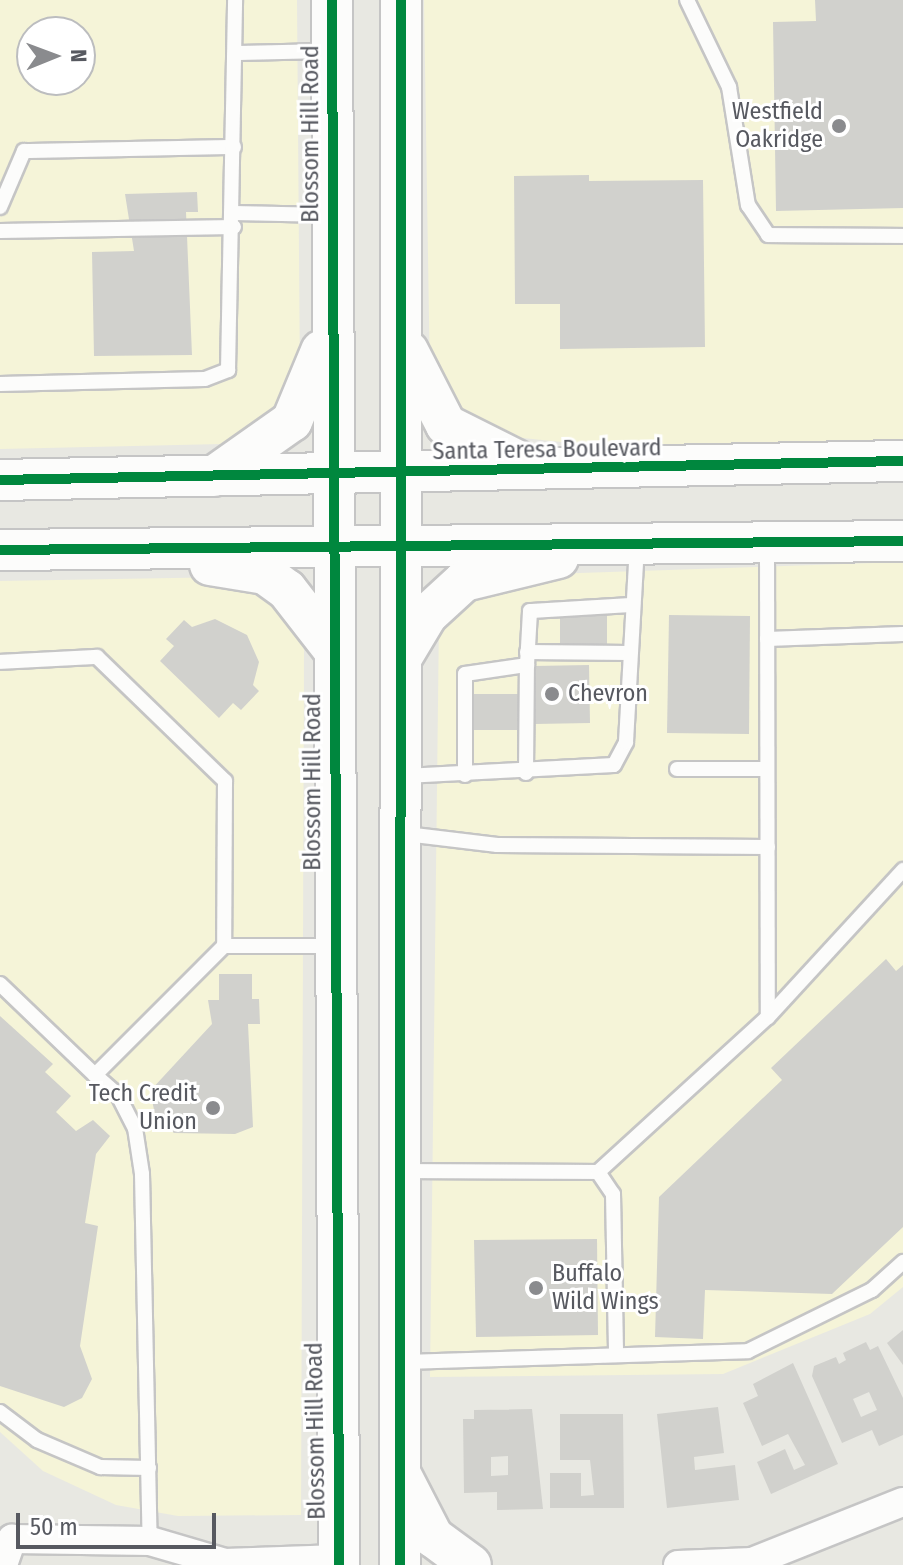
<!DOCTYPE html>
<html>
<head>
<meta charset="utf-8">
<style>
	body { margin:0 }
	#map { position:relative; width:903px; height:1565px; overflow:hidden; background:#e8e8e2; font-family:"Fira Sans Condensed",sans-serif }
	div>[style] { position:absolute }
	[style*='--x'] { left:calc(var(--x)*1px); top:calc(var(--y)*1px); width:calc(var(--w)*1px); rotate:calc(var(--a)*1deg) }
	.commercial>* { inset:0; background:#f5f4d8 }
	.building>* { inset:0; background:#d1d1cd }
	.roads { filter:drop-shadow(2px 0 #c5c5c5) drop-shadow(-2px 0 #c5c5c5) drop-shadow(0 2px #c5c5c5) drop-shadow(0 -2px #c5c5c5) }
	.service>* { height:14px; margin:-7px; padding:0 7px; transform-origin:7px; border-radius:7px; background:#fcfcfb }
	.minor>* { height:28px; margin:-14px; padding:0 14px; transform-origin:14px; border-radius:14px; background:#fcfcfb }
	.secondary>* { height:40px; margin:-20px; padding:0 20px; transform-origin:20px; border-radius:20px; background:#fcfcfb }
	.cycleway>* { height:10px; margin:-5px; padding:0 5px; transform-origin:5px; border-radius:5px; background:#00873e }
	.dots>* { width:22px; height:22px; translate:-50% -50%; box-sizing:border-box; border:4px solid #fff; border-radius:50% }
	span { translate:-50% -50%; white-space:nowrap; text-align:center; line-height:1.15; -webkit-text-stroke:6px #fff; paint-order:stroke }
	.poi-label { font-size:24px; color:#575960 }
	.right { translate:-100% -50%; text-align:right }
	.left { translate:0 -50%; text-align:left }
	.street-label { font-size:24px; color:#575960 }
	.north { position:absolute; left:16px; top:16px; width:80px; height:80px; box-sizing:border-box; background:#fff; border:2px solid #bcbdbf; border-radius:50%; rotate:89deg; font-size:22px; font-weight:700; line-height:32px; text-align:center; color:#575960 }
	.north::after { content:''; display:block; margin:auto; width:28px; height:36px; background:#8a8b8e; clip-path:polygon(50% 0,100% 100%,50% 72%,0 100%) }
	.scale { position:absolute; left:16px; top:1513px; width:200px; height:36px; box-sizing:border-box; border:4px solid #575960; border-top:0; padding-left:10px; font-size:24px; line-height:28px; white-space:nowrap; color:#575960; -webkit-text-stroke:6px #fff; paint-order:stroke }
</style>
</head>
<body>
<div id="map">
	<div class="commercial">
		<div style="clip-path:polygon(evenodd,0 0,297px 0,300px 381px,259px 434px,222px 444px,0 449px,0 0,32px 32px,80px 32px,80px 80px,32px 80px,32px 32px)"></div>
		<div style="clip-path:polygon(424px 0,903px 0,903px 461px,805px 467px,484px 434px,430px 382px)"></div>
		<div style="clip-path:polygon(903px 562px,903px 1287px,870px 1314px,723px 1374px,430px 1377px,439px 620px,454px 601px,521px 575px)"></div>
		<div style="clip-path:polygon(231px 577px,255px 581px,295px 616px,304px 650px,301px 1515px,178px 1516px,116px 1505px,43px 1471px,0 1432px,0 581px)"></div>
	</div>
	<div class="building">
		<div style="clip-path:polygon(815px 0,903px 0,903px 208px,776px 211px,773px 22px,816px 21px)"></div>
		<div style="clip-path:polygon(589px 175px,589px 181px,703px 180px,705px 347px,560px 349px,560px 304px,515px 304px,514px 176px)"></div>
		<div style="clip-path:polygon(197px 192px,198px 212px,186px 212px,192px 355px,94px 356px,92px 252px,134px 251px,125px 194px)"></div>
		<div style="clip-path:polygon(560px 613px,607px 613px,607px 645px,560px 645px)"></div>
		<div style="clip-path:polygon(669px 615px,750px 616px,749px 734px,667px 733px)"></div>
		<div style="clip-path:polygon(215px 619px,247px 635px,259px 662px,253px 685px,259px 691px,241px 710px,233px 703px,219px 718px,160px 661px,174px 646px,166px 639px,184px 620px,192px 627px)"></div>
		<div style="clip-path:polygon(589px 665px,590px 723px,535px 724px,534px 666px)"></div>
		<div style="clip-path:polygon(470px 694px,522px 694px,522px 730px,470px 730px)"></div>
		<div style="clip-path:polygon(886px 959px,896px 971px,903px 965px,903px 1227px,832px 1294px,705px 1290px,703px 1339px,655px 1337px,659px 1197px,782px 1080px,771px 1068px)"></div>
		<div style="clip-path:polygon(219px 974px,252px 974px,252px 999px,259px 999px,260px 1024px,248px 1024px,253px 1127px,235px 1134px,174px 1133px,156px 1119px,150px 1091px,212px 1024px,208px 1000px,219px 1000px)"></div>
		<div style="clip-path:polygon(0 1016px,53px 1064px,45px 1072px,71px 1096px,56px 1112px,76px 1131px,93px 1120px,110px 1136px,96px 1154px,85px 1223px,98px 1226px,80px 1346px,92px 1379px,82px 1398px,64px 1407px,0 1386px)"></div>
		<div style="clip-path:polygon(597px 1239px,598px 1335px,476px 1337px,474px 1240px)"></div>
		<div style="clip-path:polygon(903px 1330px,903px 1365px,887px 1343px)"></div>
		<div style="clip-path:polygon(evenodd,866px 1342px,870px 1350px,878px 1346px,903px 1398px,903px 1435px,879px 1446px,872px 1430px,842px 1443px,812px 1376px,814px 1366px,836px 1357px,839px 1364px,846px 1360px,843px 1353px,866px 1342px,869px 1392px,877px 1410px,861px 1417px,853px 1399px,869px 1392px)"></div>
		<div style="clip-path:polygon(793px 1363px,838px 1464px,771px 1494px,757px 1462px,785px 1449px,794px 1470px,805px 1465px,788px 1434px,762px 1446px,743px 1403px,758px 1396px,753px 1384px)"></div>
		<div style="clip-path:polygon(718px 1407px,724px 1453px,694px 1457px,695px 1470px,735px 1465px,739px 1500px,667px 1508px,657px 1414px)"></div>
		<div style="clip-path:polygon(evenodd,532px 1409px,543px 1509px,497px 1510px,497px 1492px,464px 1493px,463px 1419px,474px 1419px,474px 1410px,532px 1409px,508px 1456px,508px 1475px,491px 1476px,491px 1457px,508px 1456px)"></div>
		<div style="clip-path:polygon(560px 1414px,623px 1414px,624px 1508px,550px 1508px,550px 1473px,581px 1473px,581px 1496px,594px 1495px,590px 1460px,560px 1460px)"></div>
	</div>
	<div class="roads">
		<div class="service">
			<div style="--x:687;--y:0;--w:97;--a:64.2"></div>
			<div style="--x:729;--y:87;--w:120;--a:80.9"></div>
			<div style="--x:748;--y:205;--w:36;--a:56"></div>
			<div style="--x:768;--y:235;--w:135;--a:0.4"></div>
			<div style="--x:235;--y:53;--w:95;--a:-1.2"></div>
			<div style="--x:0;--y:207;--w:61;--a:-66.8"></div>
			<div style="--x:24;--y:151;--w:210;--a:-1.1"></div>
			<div style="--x:234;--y:213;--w:95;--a:1.2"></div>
			<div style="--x:0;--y:231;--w:234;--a:-1"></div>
			<div style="--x:0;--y:384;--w:205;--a:-1.4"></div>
			<div style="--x:205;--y:379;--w:25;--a:-21"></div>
			<div style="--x:228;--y:370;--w:370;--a:-88.9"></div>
			<div style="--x:767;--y:545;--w:472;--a:89.9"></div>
			<div style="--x:767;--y:639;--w:136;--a:-2.1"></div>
			<div style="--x:527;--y:652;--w:102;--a:0.6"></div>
			<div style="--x:0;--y:662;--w:97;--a:-3"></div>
			<div style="--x:97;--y:657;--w:178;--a:44.1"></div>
			<div style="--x:225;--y:781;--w:165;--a:90.3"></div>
			<div style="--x:677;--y:769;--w:90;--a:0"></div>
			<div style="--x:526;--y:773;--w:108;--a:-89.5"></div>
			<div style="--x:465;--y:775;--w:101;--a:-90"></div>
			<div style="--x:465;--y:674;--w:63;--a:-8.3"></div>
			<div style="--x:527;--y:665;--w:54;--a:-86.8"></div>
			<div style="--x:530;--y:611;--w:102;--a:-3.4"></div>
			<div style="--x:405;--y:776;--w:209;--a:-3"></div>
			<div style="--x:614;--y:765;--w:26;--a:-62"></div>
			<div style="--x:626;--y:742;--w:195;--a:-86.8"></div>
			<div style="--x:406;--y:834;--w:92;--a:6.9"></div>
			<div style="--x:497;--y:845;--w:271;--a:0.4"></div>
			<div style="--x:0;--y:984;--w:132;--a:43.8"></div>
			<div style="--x:95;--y:1075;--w:182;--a:-45"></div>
			<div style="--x:224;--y:946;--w:108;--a:0"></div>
			<div style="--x:95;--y:1075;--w:30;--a:41"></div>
			<div style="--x:118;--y:1095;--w:37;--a:63"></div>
			<div style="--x:135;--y:1128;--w:47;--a:81.3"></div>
			<div style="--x:142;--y:1174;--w:367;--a:88.8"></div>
			<div style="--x:404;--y:1171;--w:194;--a:0.3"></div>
			<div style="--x:598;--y:1172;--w:230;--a:-42.4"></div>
			<div style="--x:768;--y:1017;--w:200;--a:-47.4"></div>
			<div style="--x:598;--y:1172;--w:27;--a:56"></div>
			<div style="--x:613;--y:1194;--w:160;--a:88.9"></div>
			<div style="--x:404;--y:1362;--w:344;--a:-1.8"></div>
			<div style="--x:748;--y:1351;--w:138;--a:-26.2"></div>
			<div style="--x:872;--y:1290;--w:42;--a:-42.1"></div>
			<div style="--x:0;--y:1412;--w:46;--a:37.1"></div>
			<div style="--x:37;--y:1440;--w:69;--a:23.2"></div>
			<div style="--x:100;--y:1467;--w:49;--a:1.2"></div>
		</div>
		<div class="minor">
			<div style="--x:3;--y:1565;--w:28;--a:-71"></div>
			<div style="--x:12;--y:1539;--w:138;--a:0.8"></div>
			<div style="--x:150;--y:1541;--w:78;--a:16.3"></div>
			<div style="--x:225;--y:1563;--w:114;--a:-2"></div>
			<div style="--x:678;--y:1565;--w:74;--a:-2.3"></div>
			<div style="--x:752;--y:1562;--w:162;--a:-21.7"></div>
		</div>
		<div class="secondary">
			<div style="--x:332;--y:0;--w:1565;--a:89.74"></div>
			<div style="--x:408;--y:351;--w:83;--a:62.8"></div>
			<div style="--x:446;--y:425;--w:87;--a:26.6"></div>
			<div style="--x:214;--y:476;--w:95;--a:-35.2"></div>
			<div style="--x:292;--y:421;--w:76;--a:-67.5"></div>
			<div style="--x:0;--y:480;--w:903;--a:-1.21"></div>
			<div style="--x:0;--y:550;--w:903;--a:-0.57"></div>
			<div style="--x:210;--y:565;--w:56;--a:9.3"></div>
			<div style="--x:265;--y:574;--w:27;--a:36"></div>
			<div style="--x:287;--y:590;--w:75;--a:52.1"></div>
			<div style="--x:402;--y:657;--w:49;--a:-59.2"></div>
			<div style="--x:427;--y:615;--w:50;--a:-42.6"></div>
			<div style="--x:464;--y:581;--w:97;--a:-13.7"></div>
			<div style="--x:401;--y:1475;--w:70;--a:62.7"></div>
			<div style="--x:433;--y:1537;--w:47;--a:36.4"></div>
			<div style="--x:400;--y:1565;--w:1565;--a:-89.96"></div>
		</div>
	</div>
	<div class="cycleway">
		<div style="--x:332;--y:0;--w:1565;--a:89.74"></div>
		<div style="--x:0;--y:480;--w:903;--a:-1.21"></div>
		<div style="--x:0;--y:550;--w:903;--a:-0.57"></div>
		<div style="--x:400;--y:1565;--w:1565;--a:-89.96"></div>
	</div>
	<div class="dots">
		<div style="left:839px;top:126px;background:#8a8b8e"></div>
		<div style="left:552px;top:694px;background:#8a8b8e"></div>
		<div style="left:213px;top:1108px;background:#8a8b8e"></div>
		<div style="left:536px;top:1288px;background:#8a8b8e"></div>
	</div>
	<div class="poi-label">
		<span class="right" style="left:823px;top:126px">Westfield<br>Oakridge</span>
		<span class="left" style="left:568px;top:694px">Chevron</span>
		<span class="right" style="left:197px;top:1108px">Tech Credit<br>Union</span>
		<span class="left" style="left:552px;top:1288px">Buffalo<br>Wild Wings</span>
	</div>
	<div class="street-label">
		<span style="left:311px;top:134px;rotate:-90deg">Blossom Hill Road</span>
		<span style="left:547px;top:450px;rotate:-1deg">Santa Teresa Boulevard</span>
		<span style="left:313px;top:782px;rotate:-90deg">Blossom Hill Road</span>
		<span style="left:316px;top:1431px;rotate:-91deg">Blossom Hill Road</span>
	</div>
	<div class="north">N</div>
	<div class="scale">50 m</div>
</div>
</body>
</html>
